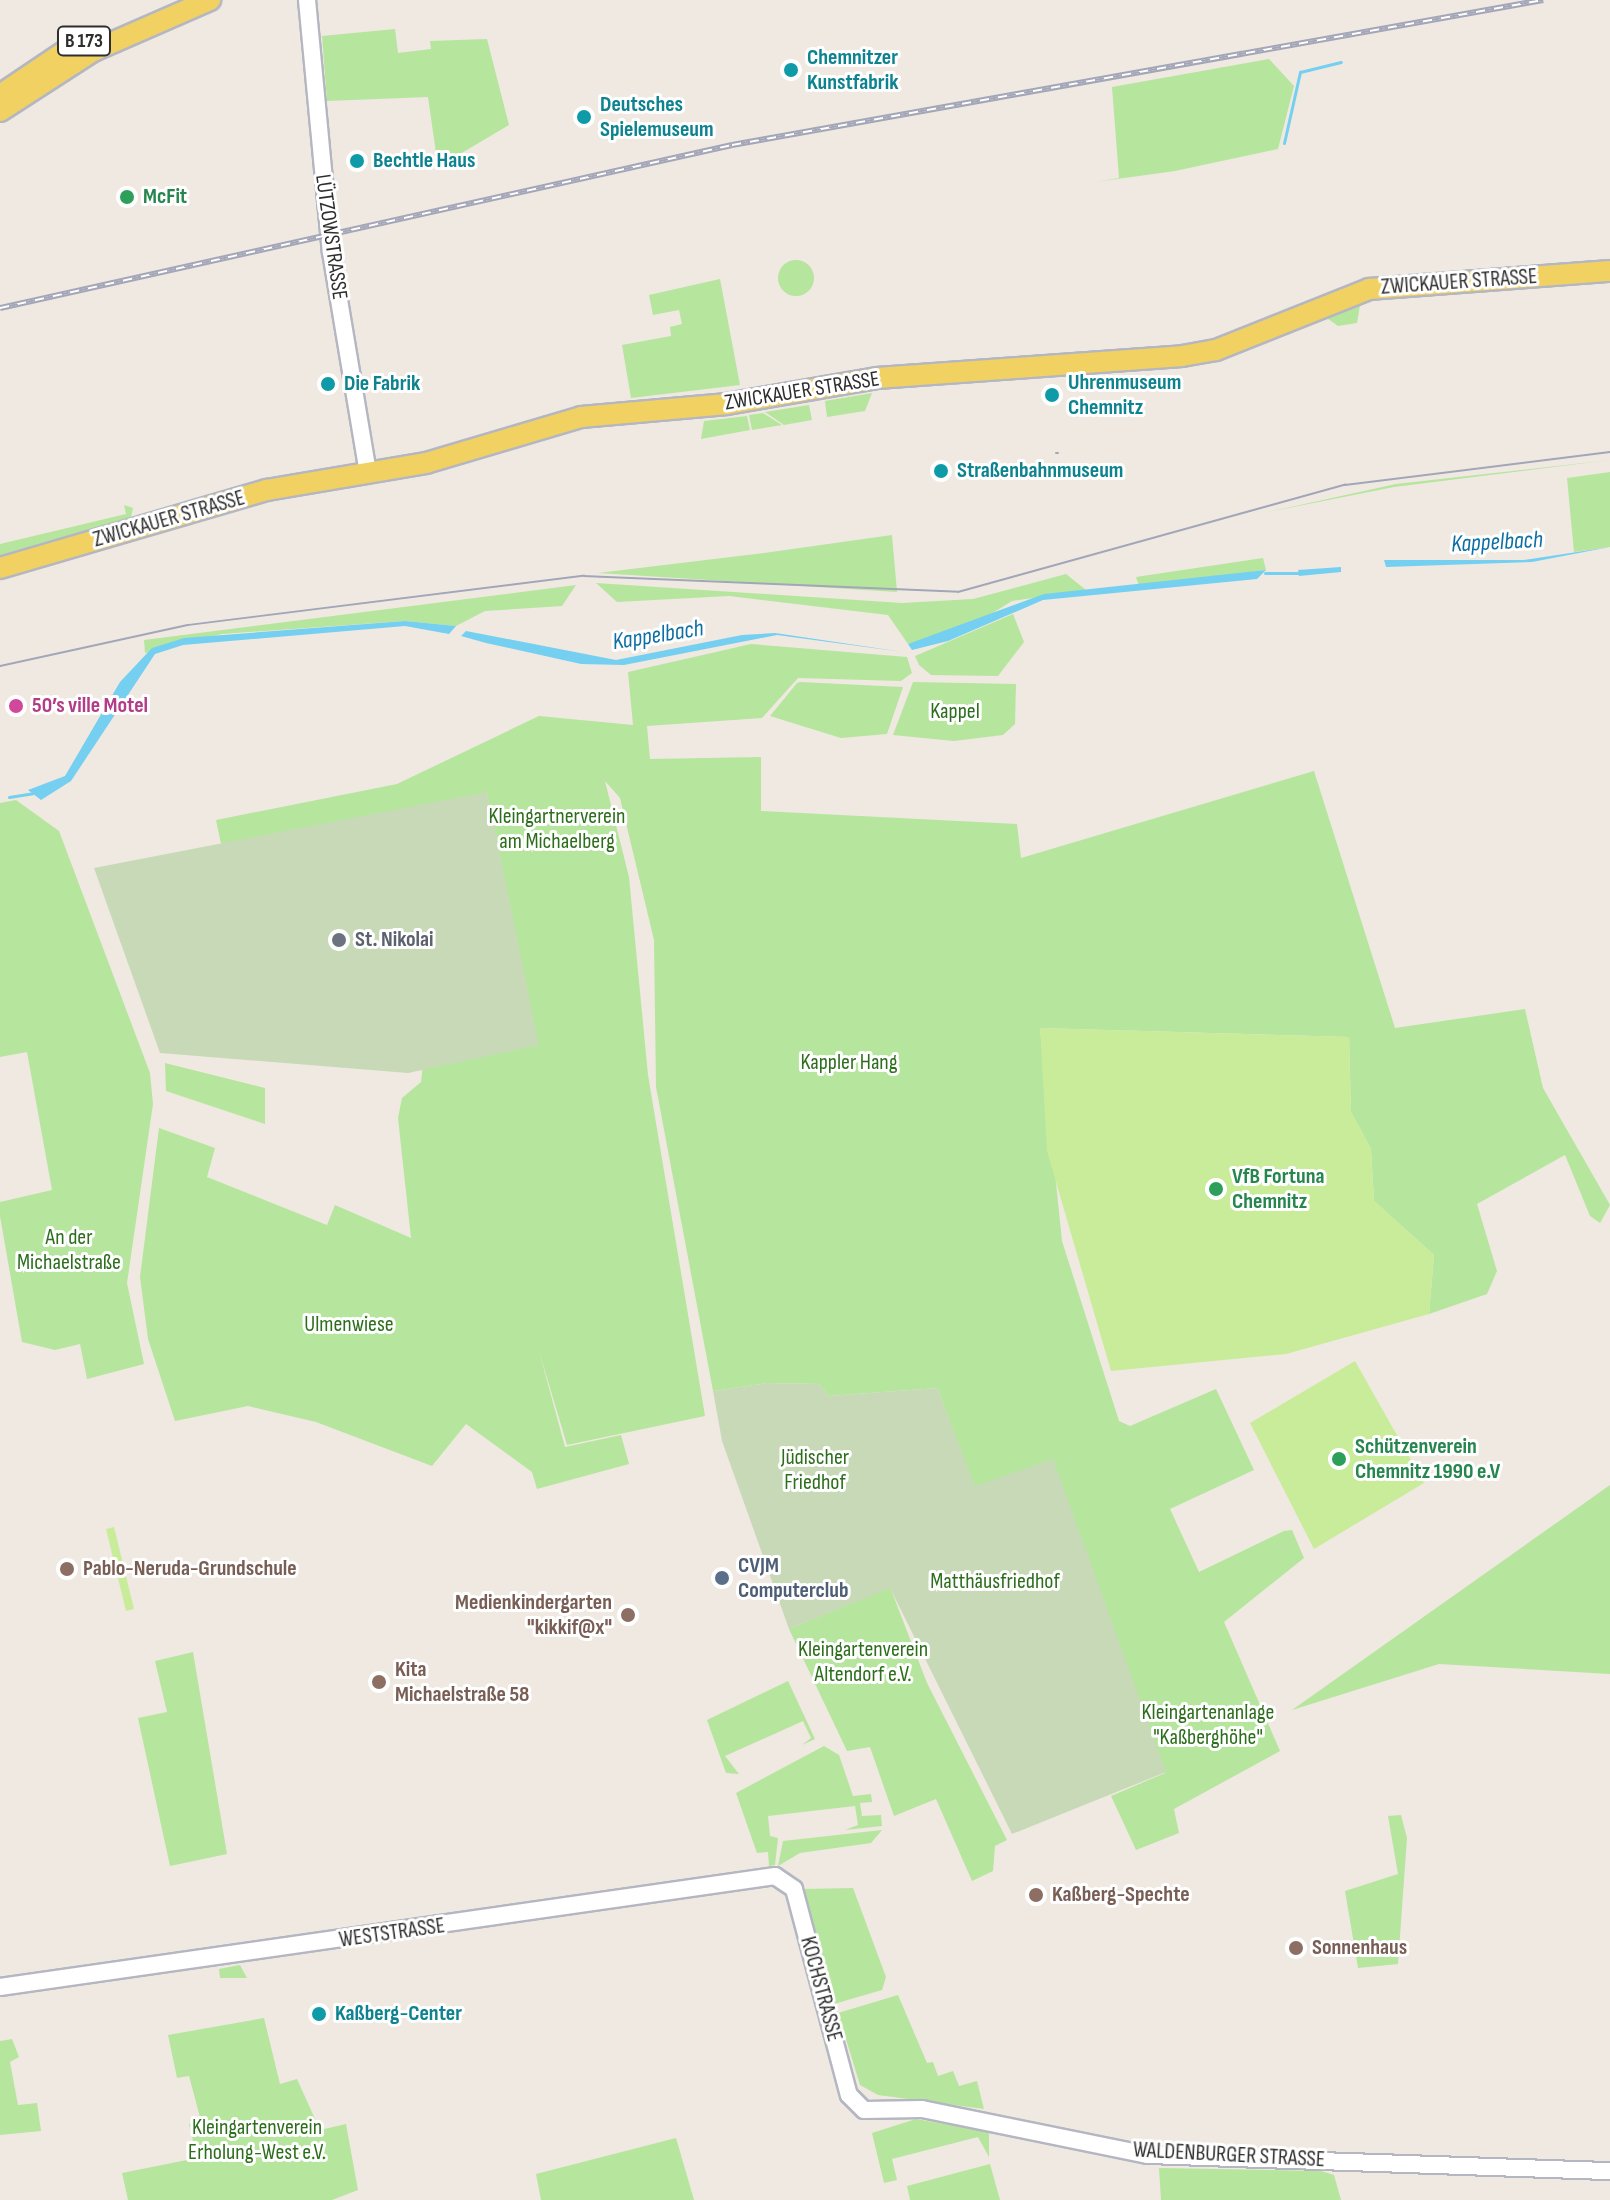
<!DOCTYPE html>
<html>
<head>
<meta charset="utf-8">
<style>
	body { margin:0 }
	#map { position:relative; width:1610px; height:2200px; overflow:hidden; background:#efe9e1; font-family:"Sofia Sans Condensed",sans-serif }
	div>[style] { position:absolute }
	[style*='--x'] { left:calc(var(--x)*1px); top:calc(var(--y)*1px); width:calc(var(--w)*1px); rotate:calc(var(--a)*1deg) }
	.green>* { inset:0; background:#b6e59e }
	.round { border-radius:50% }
	.cemetery>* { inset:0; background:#c8d9b8 }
	.pitch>* { inset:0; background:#c9ec9a }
	.water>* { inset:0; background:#75cff0 }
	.stream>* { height:3px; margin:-1.5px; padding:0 1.5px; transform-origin:1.5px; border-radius:1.5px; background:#75cff0 }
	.roads { filter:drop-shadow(2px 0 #b4b7c1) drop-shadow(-2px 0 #b4b7c1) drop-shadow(0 2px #b4b7c1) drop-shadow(0 -2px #b4b7c1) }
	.minor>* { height:16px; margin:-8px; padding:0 8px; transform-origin:8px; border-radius:8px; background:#fff }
	.major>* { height:20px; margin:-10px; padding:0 10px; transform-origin:10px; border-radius:10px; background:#f2d163 }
	.tram>* { height:2px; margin:-1px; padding:0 1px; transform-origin:1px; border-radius:1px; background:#a3a6b8 }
	.rail>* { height:6px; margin-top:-3px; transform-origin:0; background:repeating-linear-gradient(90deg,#fff 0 9px,#a3a6b8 0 18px); box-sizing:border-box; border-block:2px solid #a3a6b8 }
	.dots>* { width:22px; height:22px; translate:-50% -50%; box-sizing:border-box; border:4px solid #fff; border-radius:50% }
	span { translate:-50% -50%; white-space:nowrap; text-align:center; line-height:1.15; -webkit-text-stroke:6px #fff; paint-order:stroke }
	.shield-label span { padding:2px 6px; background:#fff; border:2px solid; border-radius:6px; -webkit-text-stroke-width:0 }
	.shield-label { font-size:20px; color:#2e2e2e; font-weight:700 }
	.culture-label { font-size:22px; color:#0d838f; font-weight:700 }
	.left { translate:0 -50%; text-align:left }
	.leisure-label { font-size:22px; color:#27864d; font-weight:700 }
	.street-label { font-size:22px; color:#2e2e2e }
	.hotel-label { font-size:22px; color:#b23c85; font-weight:700 }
	.park-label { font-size:22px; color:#2c6e1b }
	.worship-label { font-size:22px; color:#5b616d; font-weight:700 }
	.service-label { font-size:22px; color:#4e5e75; font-weight:700 }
	.education-label { font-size:22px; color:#785e54; font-weight:700 }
	.right { translate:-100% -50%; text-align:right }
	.water-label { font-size:24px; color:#0d6fa3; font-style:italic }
</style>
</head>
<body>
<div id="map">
	<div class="green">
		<div style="clip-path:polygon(395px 29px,398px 53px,431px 49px,430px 41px,487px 39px,509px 125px,438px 167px,428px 97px,327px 101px,322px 36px)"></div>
		<div style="clip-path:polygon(1269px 59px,1294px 86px,1278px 149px,1175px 171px,1095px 182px,1119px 178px,1112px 87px)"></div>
		<div class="round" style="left:778px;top:260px;width:36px;height:36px"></div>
		<div style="clip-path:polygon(720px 279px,740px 385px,631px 398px,622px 345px,671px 336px,670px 327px,682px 324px,679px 310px,653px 315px,649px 295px)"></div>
		<div style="clip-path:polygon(1360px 305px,1357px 323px,1338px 326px,1324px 316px)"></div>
		<div style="clip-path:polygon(872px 393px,865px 411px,827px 417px,825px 401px)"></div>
		<div style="clip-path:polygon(809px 405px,812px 420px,784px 425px,765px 412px)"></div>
		<div style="clip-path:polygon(763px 413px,782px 425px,752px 430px,749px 415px)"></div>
		<div style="clip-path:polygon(747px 416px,750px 430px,701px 439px,704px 421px)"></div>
		<div style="clip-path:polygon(1610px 460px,1394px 487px,1268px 512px,1396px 484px)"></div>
		<div style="clip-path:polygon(1610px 472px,1610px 547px,1574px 552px,1567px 478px)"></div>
		<div style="clip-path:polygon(124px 505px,133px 508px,131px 517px,0 556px,0 544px,126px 514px)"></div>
		<div style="clip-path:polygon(892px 535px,897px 592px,598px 573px,764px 553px)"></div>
		<div style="clip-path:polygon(1263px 558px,1266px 570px,1139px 586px,1136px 577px)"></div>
		<div style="clip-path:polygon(1066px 574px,1086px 590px,1012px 601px,970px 627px,908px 644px,888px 615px,729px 596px,617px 602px,596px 583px,902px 603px,973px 599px)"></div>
		<div style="clip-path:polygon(576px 585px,562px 606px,485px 611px,456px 626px,405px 621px,222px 634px,145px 653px,144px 640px)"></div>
		<div style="clip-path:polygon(1013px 614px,1024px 642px,998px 676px,931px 675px,919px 665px,915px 656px)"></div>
		<div style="clip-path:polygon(751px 644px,907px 657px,912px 673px,901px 681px,798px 678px,762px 718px,647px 726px,650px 759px,761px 757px,761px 811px,1017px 824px,1021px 858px,1314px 771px,1395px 1028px,1525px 1009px,1543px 1088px,1610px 1205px,1600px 1223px,1590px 1216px,1565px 1155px,1477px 1204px,1497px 1271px,1487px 1294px,1429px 1314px,1434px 1255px,1374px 1201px,1371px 1149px,1351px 1112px,1349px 1037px,1040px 1028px,1062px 1241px,1119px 1421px,1130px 1426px,1216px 1389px,1254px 1470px,1170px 1509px,1199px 1572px,1284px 1531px,1292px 1530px,1304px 1558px,1224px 1622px,1280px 1751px,1174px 1809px,1179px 1833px,1136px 1850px,1111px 1796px,1165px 1773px,974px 1486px,937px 1388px,829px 1396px,819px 1384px,767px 1383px,713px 1391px,656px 1087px,654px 940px,620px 798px,605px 781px,629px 877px,648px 1075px,705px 1416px,567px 1445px,539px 1351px,565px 1447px,621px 1435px,629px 1464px,537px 1489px,532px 1472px,466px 1424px,432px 1466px,316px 1422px,248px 1406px,175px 1421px,148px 1339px,140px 1277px,159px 1128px,215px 1148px,207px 1177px,327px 1225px,335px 1205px,411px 1238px,398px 1118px,402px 1098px,421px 1082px,423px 1064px,538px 1045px,487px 793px,221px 844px,216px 820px,397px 784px,539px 716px,633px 725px,628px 672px)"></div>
		<div style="clip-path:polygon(913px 682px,1016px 684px,1015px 724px,1003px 735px,954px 741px,893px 735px)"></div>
		<div style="clip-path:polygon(797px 683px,800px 682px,903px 687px,887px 734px,841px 738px,770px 716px)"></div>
		<div style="clip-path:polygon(16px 800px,59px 831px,150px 1073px,153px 1104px,127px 1283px,144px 1364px,87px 1379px,80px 1344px,55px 1350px,22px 1342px,0 1216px,0 1202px,52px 1190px,27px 1052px,0 1057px,0 803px)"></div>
		<div style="clip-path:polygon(165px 1063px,265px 1088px,265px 1124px,166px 1091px)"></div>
		<div style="clip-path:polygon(1610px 1485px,1610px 1674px,1439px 1664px,1292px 1710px)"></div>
		<div style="clip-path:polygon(890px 1587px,927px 1683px,1007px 1840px,995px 1846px,993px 1871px,972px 1881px,936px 1799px,894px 1816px,870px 1747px,847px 1751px,789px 1629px)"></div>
		<div style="clip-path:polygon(193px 1652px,227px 1854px,170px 1866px,138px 1718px,167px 1712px,155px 1661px)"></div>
		<div style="clip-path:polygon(788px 1681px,815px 1739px,802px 1745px,811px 1738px,803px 1721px,725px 1756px,739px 1774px,726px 1773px,707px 1720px)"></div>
		<div style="clip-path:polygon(824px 1746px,839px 1755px,853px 1796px,871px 1794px,872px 1802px,860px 1803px,862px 1816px,881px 1815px,882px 1826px,845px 1830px,858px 1825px,855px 1806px,768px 1816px,770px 1836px,778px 1838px,775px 1865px,769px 1866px,768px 1852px,757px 1853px,736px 1793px)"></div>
		<div style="clip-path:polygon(1401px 1815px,1407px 1838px,1398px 1964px,1358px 1968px,1345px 1891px,1398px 1874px,1388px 1816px)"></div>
		<div style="clip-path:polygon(882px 1830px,871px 1843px,800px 1853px,778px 1866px,783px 1841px)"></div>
		<div style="clip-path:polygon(853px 1888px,886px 1977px,882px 1990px,834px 2004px,804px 1889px)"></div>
		<div style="clip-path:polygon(240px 1965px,247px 1978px,220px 1978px,219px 1969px)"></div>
		<div style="clip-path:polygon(898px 1995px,927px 2063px,933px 2062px,938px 2076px,953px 2071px,959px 2086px,977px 2081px,984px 2109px,878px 2095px,860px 2085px,838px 2013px)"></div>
		<div style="clip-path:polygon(264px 2018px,280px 2084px,297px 2079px,320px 2130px,346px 2124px,358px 2190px,332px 2200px,128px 2200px,122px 2173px,197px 2158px,189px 2124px,201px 2121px,189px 2076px,177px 2078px,168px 2035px)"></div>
		<div style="clip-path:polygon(12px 2039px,19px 2057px,10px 2062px,18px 2105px,37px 2103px,41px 2131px,0 2135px,0 2041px)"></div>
		<div style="clip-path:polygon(916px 2119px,989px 2132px,989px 2157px,978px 2137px,892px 2159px,897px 2180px,884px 2183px,872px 2133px)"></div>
		<div style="clip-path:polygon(676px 2138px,694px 2200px,541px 2200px,536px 2174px)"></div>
		<div style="clip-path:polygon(990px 2164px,1000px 2200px,910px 2200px,907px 2186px)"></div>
		<div style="clip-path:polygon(1159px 2168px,1321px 2171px,1334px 2175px,1341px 2200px,1161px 2200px)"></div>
	</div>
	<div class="cemetery">
		<div style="clip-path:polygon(487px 792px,539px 1045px,408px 1073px,160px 1053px,94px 868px)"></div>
		<div style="clip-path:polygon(767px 1383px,819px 1384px,829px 1396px,937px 1388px,975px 1486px,1053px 1459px,1166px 1772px,1012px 1834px,890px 1588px,789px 1629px,722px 1441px,713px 1391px)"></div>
	</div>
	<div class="pitch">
		<div style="clip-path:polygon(1040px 1028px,1349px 1037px,1351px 1112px,1371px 1149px,1374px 1201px,1434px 1255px,1429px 1314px,1286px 1354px,1111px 1371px,1047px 1151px)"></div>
		<div style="clip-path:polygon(1355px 1361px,1424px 1483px,1314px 1549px,1250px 1423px)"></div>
		<div style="clip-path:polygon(114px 1527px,134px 1609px,126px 1611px,106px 1529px)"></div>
	</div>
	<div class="water">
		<div style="clip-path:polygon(1610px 547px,1532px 562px,1386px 567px,1384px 560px,1524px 560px)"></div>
		<div style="clip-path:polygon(1341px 567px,1341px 572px,1299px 576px,1298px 570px)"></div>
		<div style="clip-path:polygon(1266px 570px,1257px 579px,1043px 600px,948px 641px,912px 650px,908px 644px,1044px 594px)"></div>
		<div style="clip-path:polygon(405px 621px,456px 626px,449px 634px,405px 626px,183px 645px,155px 654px,71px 781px,41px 800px,28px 790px,65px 776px,120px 682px,152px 648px,184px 638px)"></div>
		<div style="clip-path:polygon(466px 631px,616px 660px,742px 635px,775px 633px,903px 652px,777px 635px,624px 665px,581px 664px,486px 643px,461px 636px)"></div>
	</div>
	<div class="stream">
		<div style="--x:1284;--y:143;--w:73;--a:-77.3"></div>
		<div style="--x:1300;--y:72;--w:42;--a:-13.7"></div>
		<div style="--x:1265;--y:573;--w:36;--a:0"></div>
		<div style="--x:9;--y:797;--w:24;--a:-9"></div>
	</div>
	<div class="roads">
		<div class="minor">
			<div style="--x:307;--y:0;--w:253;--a:84.6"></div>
			<div style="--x:331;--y:252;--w:223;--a:80.5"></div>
			<div style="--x:0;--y:1987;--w:783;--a:-8.15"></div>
			<div style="--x:775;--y:1876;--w:23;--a:34"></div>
			<div style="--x:794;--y:1889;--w:213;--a:75.1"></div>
			<div style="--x:849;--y:2095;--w:21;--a:45"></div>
			<div style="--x:864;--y:2110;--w:58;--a:-1"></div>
			<div style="--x:922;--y:2109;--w:231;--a:11.5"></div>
			<div style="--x:1148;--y:2155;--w:462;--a:2"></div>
		</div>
		<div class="major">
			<div style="--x:0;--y:95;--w:81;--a:-33.9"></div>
			<div style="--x:0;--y:111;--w:111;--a:-32.8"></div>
			<div style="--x:93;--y:51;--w:128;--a:-23.6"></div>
			<div style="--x:0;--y:568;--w:278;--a:-16.3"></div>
			<div style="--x:267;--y:490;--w:161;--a:-9.6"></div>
			<div style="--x:426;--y:463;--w:162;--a:-16.5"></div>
			<div style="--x:581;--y:417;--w:147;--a:-5.1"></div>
			<div style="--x:727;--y:404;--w:152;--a:-9.8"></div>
			<div style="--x:877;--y:378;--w:306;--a:-4.1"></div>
			<div style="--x:1182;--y:356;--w:35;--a:-10"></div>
			<div style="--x:1216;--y:350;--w:165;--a:-21.7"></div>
			<div style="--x:1369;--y:289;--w:242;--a:-4.3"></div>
		</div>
	</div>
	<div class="tram">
		<div style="--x:1056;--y:453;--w:2;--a:0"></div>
		<div style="--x:0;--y:666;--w:192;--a:-12.3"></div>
		<div style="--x:188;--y:625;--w:399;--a:-7.1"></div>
		<div style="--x:584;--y:576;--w:374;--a:2.4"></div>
		<div style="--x:958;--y:592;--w:402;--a:-15.5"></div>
		<div style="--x:1345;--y:485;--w:267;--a:-7.1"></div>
	</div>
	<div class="rail">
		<div style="--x:0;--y:308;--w:750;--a:-12.55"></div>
		<div style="--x:732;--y:145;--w:824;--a:-10.14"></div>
	</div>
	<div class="dots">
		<div style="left:791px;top:70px;background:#0f9aa8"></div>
		<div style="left:584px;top:117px;background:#0f9aa8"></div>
		<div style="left:357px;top:161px;background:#0f9aa8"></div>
		<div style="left:127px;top:197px;background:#2e9e5b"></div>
		<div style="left:328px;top:384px;background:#0f9aa8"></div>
		<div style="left:1052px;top:395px;background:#0f9aa8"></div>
		<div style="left:941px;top:471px;background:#0f9aa8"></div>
		<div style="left:16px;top:706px;background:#d1479c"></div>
		<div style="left:339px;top:940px;background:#6b7280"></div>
		<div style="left:1216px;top:1189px;background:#2e9e5b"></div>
		<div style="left:1339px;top:1459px;background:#2e9e5b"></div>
		<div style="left:67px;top:1569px;background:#8d6e63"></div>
		<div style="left:722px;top:1578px;background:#5c6f8a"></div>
		<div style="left:628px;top:1615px;background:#8d6e63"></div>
		<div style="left:379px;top:1682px;background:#8d6e63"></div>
		<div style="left:1036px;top:1895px;background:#8d6e63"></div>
		<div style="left:1296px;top:1948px;background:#8d6e63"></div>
		<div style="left:319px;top:2014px;background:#0f9aa8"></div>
	</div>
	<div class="shield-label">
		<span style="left:84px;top:41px">B 173</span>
	</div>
	<div class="culture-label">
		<span class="left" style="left:807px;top:70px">Chemnitzer<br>Kunstfabrik</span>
		<span class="left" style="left:600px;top:117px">Deutsches<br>Spielemuseum</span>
		<span class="left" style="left:373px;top:161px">Bechtle Haus</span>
		<span class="left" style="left:1068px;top:395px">Uhrenmuseum<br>Chemnitz</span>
		<span class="left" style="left:344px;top:384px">Die Fabrik</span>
		<span class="left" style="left:957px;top:471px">Straßenbahnmuseum</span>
		<span class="left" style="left:335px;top:2014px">Kaßberg-Center</span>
	</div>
	<div class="leisure-label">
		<span class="left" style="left:143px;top:197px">McFit</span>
		<span class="left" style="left:1232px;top:1189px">VfB Fortuna<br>Chemnitz</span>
		<span class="left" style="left:1355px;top:1459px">Schützenverein<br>Chemnitz 1990 e.V</span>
	</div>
	<div class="street-label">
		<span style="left:331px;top:237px;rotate:82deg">LÜTZOWSTRASSE</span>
		<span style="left:1459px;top:282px;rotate:-4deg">ZWICKAUER STRASSE</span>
		<span style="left:802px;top:391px;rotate:-9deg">ZWICKAUER STRASSE</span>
		<span style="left:169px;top:519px;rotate:-16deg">ZWICKAUER STRASSE</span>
		<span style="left:392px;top:1933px;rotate:-8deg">WESTSTRASSE</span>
		<span style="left:821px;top:1989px;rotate:75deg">KOCHSTRASSE</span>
		<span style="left:1229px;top:2155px;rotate:3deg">WALDENBURGER STRASSE</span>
	</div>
	<div class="hotel-label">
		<span class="left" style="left:32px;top:706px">50’s ville Motel</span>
	</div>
	<div class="park-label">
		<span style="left:955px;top:712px">Kappel</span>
		<span style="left:557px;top:829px">Kleingartnerverein<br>am Michaelberg</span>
		<span style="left:849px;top:1063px">Kappler Hang</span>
		<span style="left:69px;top:1250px">An der<br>Michaelstraße</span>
		<span style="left:349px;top:1325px">Ulmenwiese</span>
		<span style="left:815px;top:1470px">Jüdischer<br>Friedhof</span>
		<span style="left:995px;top:1582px">Matthäusfriedhof</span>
		<span style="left:863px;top:1662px">Kleingartenverein<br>Altendorf e.V.</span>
		<span style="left:1208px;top:1725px">Kleingartenanlage<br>"Kaßberghöhe"</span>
		<span style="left:257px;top:2140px">Kleingartenverein<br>Erholung-West e.V.</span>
	</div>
	<div class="worship-label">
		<span class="left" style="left:355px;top:940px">St. Nikolai</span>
	</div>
	<div class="service-label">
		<span class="left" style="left:738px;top:1578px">CVJM<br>Computerclub</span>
	</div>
	<div class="education-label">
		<span class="left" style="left:83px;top:1569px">Pablo-Neruda-Grundschule</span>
		<span class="right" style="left:612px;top:1615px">Medienkindergarten<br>"kikkif@x"</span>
		<span class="left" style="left:395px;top:1682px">Kita<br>Michaelstraße 58</span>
		<span class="left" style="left:1052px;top:1895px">Kaßberg-Spechte</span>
		<span class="left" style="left:1312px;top:1948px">Sonnenhaus</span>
	</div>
	<div class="water-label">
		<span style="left:1497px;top:542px;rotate:-3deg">Kappelbach</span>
		<span style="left:658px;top:635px;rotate:-9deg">Kappelbach</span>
	</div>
</div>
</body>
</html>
